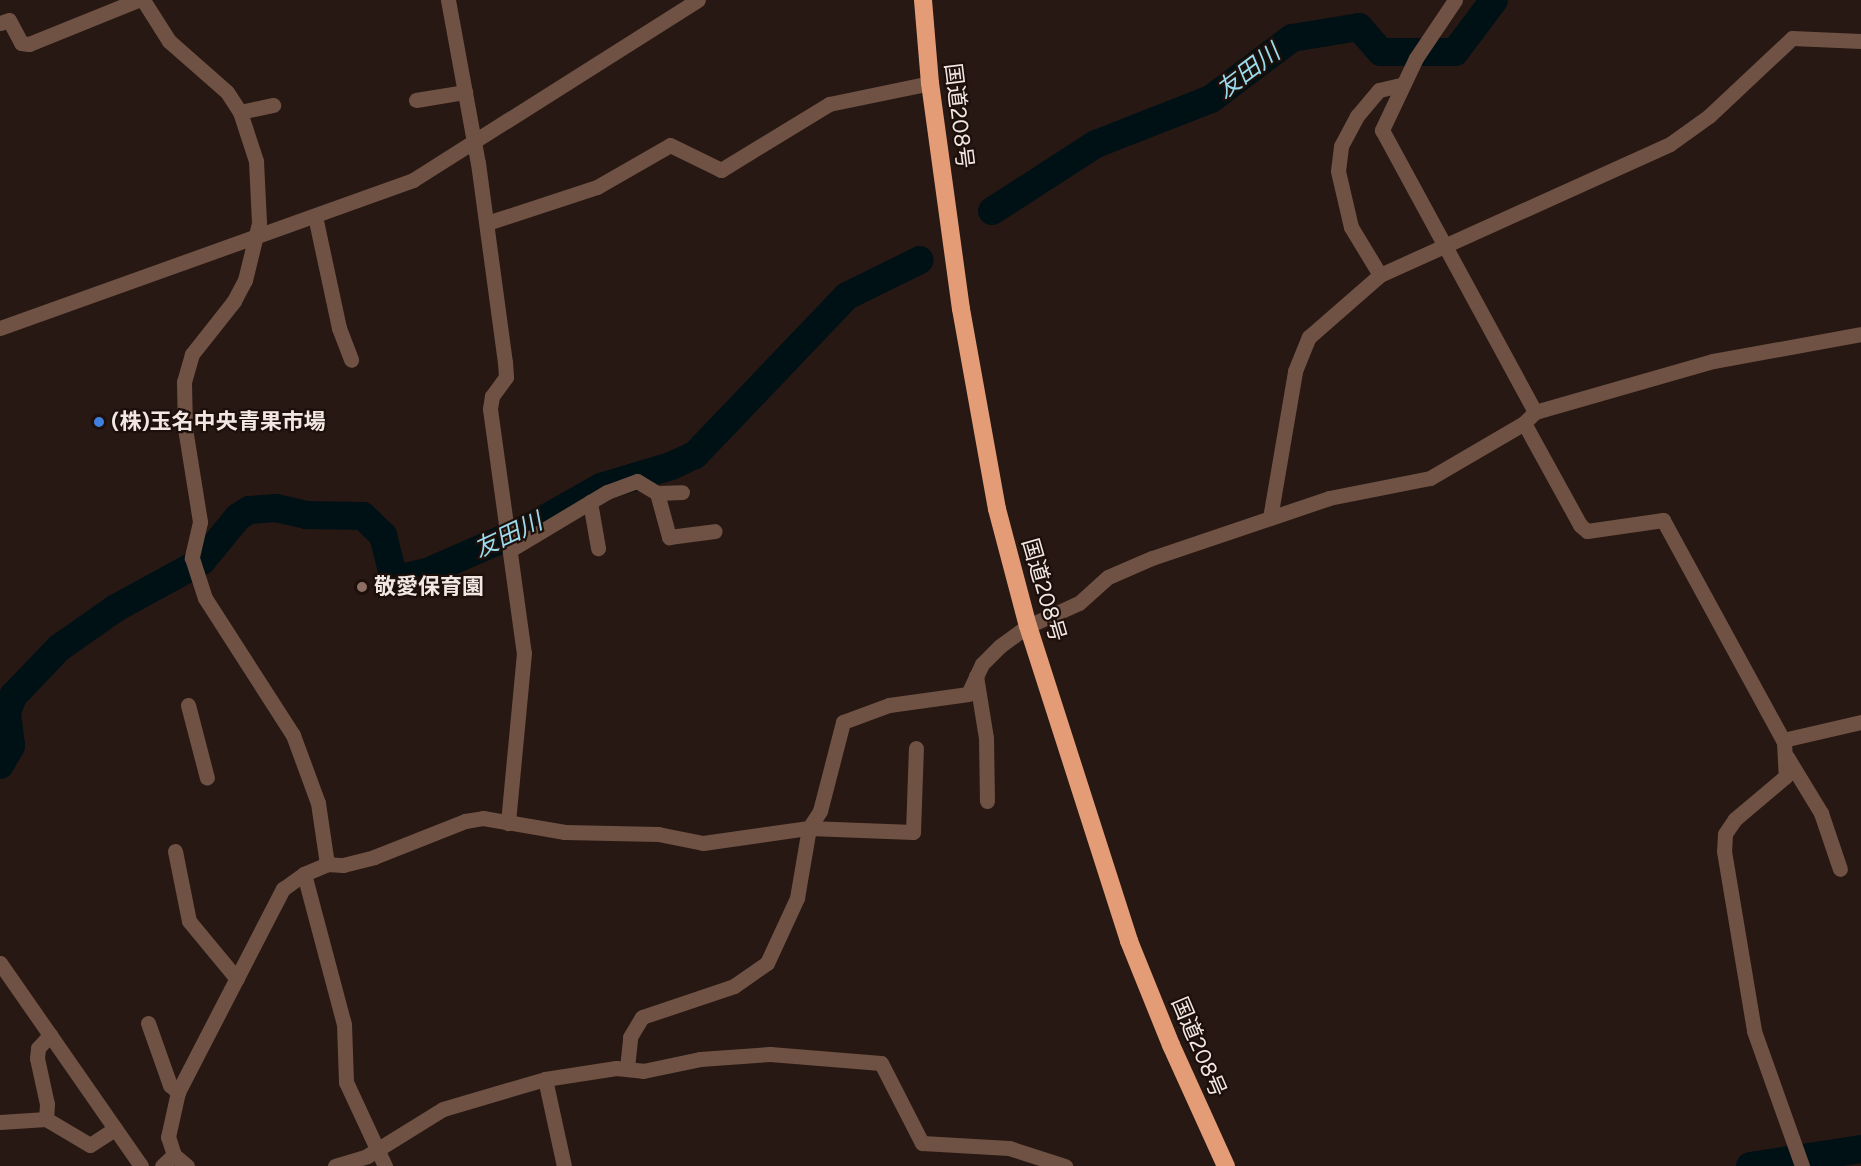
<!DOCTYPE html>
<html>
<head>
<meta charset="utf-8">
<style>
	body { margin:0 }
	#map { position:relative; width:1861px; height:1166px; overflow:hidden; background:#271813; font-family:Figtree,"Noto Sans JP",sans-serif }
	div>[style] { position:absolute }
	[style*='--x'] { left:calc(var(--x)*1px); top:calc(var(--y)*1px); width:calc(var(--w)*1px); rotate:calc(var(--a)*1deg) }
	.river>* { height:28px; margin:-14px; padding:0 14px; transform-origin:14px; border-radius:14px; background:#001116 }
	.minor>* { height:15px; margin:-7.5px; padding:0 7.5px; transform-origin:7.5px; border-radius:7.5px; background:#6f5243 }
	.highway>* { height:18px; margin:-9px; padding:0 9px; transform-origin:9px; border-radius:9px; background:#e49c76 }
	.dots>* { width:16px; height:16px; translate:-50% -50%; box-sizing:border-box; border:3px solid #1d0f0a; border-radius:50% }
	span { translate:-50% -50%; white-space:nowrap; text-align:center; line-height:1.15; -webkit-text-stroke:4.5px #1d0f0a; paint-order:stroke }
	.street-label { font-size:22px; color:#f2e7e3 }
	.poi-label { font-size:22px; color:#f2e7e3; font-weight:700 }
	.left { translate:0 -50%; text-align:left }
	.water-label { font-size:24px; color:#9adcee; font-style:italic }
</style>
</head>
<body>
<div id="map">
	<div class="river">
		<div style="--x:992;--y:211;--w:124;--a:-32.8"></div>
		<div style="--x:1096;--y:144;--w:123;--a:-21.4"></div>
		<div style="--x:1211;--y:99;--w:101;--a:-37"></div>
		<div style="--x:1292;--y:38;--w:68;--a:-9.3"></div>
		<div style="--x:1359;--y:27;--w:33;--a:49"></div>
		<div style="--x:1381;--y:52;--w:74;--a:0"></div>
		<div style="--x:1455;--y:52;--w:65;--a:-53.1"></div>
		<div style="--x:0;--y:765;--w:22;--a:-60"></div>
		<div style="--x:11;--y:746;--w:34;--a:-97"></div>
		<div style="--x:7;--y:712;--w:17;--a:-69"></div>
		<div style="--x:13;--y:696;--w:66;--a:-46.2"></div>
		<div style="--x:59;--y:648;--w:70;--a:-35.1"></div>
		<div style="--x:116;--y:608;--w:98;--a:-28.7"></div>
		<div style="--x:202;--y:561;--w:57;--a:-50.7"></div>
		<div style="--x:238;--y:517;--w:13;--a:-32"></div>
		<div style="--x:249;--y:510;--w:27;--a:-4"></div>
		<div style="--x:276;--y:508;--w:31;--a:13"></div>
		<div style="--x:306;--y:515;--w:57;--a:1"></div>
		<div style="--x:363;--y:516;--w:28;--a:44"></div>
		<div style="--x:383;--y:535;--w:41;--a:76"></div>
		<div style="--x:393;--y:575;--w:9;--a:21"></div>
		<div style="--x:401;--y:578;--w:27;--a:-13"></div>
		<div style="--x:427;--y:572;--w:112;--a:-23.6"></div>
		<div style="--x:530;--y:527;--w:81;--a:-29.4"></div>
		<div style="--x:601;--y:487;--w:73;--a:-16.7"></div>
		<div style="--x:671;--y:466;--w:26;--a:-25"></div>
		<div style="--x:695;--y:455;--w:220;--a:-46.3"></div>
		<div style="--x:847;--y:296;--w:81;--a:-26.3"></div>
		<div style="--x:1750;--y:1166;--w:112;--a:-8.7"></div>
	</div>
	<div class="minor">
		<div style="--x:143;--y:0;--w:49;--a:57.6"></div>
		<div style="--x:169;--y:41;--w:77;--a:41.3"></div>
		<div style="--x:227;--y:92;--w:24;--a:57"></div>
		<div style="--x:240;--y:112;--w:52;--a:71.9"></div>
		<div style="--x:256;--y:161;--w:62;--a:87.2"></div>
		<div style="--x:259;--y:223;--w:59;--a:103.8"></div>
		<div style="--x:245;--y:280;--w:24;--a:118"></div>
		<div style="--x:234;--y:301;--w:68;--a:128.4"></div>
		<div style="--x:192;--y:354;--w:29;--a:106"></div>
		<div style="--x:184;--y:382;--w:46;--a:88.8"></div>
		<div style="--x:185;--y:428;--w:95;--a:80.9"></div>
		<div style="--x:200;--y:522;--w:37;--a:103"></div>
		<div style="--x:192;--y:558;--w:42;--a:72"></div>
		<div style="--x:205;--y:598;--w:163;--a:57.3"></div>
		<div style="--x:293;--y:735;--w:72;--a:69.8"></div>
		<div style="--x:318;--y:803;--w:62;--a:81.6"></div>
		<div style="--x:448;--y:0;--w:166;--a:79.6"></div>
		<div style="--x:478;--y:163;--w:201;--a:82.3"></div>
		<div style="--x:505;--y:362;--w:15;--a:86"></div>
		<div style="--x:506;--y:377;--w:24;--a:126"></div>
		<div style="--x:492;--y:396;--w:13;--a:99"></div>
		<div style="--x:490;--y:409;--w:246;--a:82.1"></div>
		<div style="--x:524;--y:653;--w:171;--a:95.4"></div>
		<div style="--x:1455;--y:0;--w:70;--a:123.9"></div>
		<div style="--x:1416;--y:58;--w:80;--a:115.3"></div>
		<div style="--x:1382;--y:130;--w:321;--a:61.5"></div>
		<div style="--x:0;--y:23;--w:9;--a:-18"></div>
		<div style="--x:9;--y:20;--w:26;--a:62"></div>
		<div style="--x:21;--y:43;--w:8;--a:7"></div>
		<div style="--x:29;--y:44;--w:118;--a:-22"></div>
		<div style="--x:416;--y:100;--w:50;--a:-9.3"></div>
		<div style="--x:240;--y:112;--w:34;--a:-12"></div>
		<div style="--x:315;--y:216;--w:115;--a:77.9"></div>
		<div style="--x:339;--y:328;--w:34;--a:69"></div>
		<div style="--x:487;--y:223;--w:116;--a:-18.1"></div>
		<div style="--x:597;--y:187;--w:84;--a:-29.9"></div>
		<div style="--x:670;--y:145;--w:57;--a:26.1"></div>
		<div style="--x:721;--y:170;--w:127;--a:-31.4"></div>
		<div style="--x:829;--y:104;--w:103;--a:-11.7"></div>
		<div style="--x:1380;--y:275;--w:56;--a:-121.1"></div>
		<div style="--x:1351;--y:227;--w:57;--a:-103.1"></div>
		<div style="--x:1338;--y:171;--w:25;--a:-83"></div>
		<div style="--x:1341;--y:146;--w:34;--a:-62"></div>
		<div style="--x:1357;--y:116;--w:34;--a:-50"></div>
		<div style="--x:1379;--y:90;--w:23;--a:-13"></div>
		<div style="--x:0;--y:328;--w:439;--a:-19.7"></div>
		<div style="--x:413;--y:180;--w:337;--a:-32.3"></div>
		<div style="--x:1524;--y:423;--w:116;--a:61.2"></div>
		<div style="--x:1580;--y:525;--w:9;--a:41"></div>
		<div style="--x:1587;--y:531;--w:77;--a:-8.2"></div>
		<div style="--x:1663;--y:520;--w:253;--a:61.4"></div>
		<div style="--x:1784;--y:742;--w:34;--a:87"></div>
		<div style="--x:1786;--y:776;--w:67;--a:139.9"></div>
		<div style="--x:1735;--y:819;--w:18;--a:124"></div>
		<div style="--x:1725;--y:834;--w:17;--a:93"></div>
		<div style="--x:1724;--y:851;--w:182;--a:80.5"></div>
		<div style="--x:1754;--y:1031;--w:143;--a:70.4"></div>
		<div style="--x:657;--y:493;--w:25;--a:-2"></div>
		<div style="--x:590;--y:502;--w:47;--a:80.1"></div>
		<div style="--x:1270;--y:518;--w:149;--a:-80.3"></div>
		<div style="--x:1295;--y:371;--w:37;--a:-68"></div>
		<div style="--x:1309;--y:337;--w:94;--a:-41.1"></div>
		<div style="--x:1380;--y:275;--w:318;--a:-24.3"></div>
		<div style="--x:1670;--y:144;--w:48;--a:-35.7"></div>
		<div style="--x:1709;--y:116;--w:114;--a:-43.2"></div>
		<div style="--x:1792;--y:38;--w:69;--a:2.5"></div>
		<div style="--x:510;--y:550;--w:113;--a:-30.9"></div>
		<div style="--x:607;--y:492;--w:32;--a:-20"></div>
		<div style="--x:637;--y:481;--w:23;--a:31"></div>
		<div style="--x:657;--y:493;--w:46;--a:74.7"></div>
		<div style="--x:669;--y:537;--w:46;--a:-7.4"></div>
		<div style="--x:976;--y:676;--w:63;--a:80.8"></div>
		<div style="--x:986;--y:738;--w:63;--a:89.1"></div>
		<div style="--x:188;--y:705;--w:75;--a:75.4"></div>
		<div style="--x:1783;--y:740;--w:80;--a:-13"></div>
		<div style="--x:1787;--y:757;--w:66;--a:58.7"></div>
		<div style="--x:1821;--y:813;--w:59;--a:71.3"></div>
		<div style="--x:175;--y:851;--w:71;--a:78.7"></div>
		<div style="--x:189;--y:921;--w:75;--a:50.4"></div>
		<div style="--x:304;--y:874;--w:155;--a:75.1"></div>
		<div style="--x:344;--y:1024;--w:58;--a:88"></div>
		<div style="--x:346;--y:1082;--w:93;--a:65.1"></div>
		<div style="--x:0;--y:963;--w:247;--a:55.2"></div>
		<div style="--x:148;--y:1023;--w:66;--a:70.5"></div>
		<div style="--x:170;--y:1085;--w:11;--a:41"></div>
		<div style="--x:627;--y:1068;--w:31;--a:-84"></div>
		<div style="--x:630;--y:1037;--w:23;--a:-59"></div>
		<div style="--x:642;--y:1017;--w:97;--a:-18.6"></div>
		<div style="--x:734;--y:986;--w:40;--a:-34.9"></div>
		<div style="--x:767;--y:963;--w:72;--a:-65.2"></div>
		<div style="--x:797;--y:898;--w:71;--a:-80.3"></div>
		<div style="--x:809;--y:828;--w:104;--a:2.2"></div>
		<div style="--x:913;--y:832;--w:84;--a:-88"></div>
		<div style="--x:545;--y:1079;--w:89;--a:77.7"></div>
		<div style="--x:46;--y:1119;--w:15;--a:-86"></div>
		<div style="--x:47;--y:1104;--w:47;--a:-102.3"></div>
		<div style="--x:37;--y:1058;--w:10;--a:-84"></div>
		<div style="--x:38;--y:1048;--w:18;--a:-47"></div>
		<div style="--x:0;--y:1122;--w:46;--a:-3.7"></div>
		<div style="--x:46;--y:1119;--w:51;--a:30.6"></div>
		<div style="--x:90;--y:1145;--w:30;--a:-33"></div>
		<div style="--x:162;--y:1166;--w:16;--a:-43"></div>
		<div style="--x:187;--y:1166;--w:17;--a:-140"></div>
		<div style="--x:174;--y:1155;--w:19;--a:-108"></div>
		<div style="--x:168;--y:1137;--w:46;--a:-77.5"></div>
		<div style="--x:178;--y:1092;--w:229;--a:-62.7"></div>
		<div style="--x:283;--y:889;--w:26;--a:-36"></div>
		<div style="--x:304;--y:874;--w:25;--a:-23"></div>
		<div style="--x:327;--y:864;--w:16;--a:4"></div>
		<div style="--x:343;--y:865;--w:32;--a:-14"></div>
		<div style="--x:374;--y:857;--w:98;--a:-21.6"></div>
		<div style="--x:465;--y:821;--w:18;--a:-9"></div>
		<div style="--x:483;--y:818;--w:83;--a:9.7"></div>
		<div style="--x:565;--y:832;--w:93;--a:1.2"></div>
		<div style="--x:658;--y:834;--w:46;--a:11.3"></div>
		<div style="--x:703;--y:843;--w:107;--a:-8.1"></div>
		<div style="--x:809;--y:828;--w:20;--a:-57"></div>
		<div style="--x:820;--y:811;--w:92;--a:-75.5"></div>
		<div style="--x:843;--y:722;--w:49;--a:-20.3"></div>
		<div style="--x:889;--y:705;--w:80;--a:-7.9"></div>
		<div style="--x:968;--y:694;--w:33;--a:-65"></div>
		<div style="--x:982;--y:664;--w:25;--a:-45"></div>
		<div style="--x:1000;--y:646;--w:34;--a:-36"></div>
		<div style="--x:1028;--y:626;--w:56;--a:-24.3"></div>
		<div style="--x:1079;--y:603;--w:39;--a:-42"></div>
		<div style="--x:1108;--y:577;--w:48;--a:-23.4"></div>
		<div style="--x:1152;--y:558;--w:187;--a:-18.7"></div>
		<div style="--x:1329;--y:498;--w:103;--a:-11.2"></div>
		<div style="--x:1430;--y:478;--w:109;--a:-30.3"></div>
		<div style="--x:1524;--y:423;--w:16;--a:-45"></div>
		<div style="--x:1535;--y:412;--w:185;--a:-16"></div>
		<div style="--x:1713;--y:361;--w:150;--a:-10.3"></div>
		<div style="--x:335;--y:1166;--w:34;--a:-17"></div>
		<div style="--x:367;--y:1156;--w:89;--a:-31.7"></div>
		<div style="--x:443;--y:1109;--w:106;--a:-16.4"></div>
		<div style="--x:545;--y:1079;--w:72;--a:-8.8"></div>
		<div style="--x:616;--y:1068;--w:27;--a:6"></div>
		<div style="--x:643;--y:1071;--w:58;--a:-11.9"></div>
		<div style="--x:700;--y:1059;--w:70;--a:-4.1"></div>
		<div style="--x:770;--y:1054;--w:111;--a:4.6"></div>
		<div style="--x:881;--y:1063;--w:90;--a:62.9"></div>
		<div style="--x:922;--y:1143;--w:87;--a:3.3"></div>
		<div style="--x:1009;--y:1148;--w:59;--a:17.8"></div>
	</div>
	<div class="highway">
		<div style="--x:923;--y:0;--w:83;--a:85.2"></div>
		<div style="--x:930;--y:83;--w:228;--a:82.2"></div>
		<div style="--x:961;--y:309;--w:203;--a:79.8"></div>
		<div style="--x:997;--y:509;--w:121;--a:75.2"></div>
		<div style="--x:1028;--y:626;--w:331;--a:72.2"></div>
		<div style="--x:1129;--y:941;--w:112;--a:68"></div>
		<div style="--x:1171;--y:1045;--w:133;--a:65.6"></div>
	</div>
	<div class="dots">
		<div style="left:99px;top:422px;background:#3f7fe0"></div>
		<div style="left:362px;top:587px;background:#8d6e63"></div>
	</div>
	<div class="street-label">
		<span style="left:959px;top:116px;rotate:83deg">国道208号</span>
		<span style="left:1044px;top:590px;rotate:74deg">国道208号</span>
		<span style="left:1199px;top:1047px;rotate:67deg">国道208号</span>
	</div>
	<div class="poi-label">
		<span class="left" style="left:111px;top:422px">(株)玉名中央青果市場</span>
		<span class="left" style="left:374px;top:587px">敬愛保育園</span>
	</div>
	<div class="water-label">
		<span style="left:1248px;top:71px;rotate:-37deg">友田川</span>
		<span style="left:508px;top:535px;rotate:-25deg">友田川</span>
	</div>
</div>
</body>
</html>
